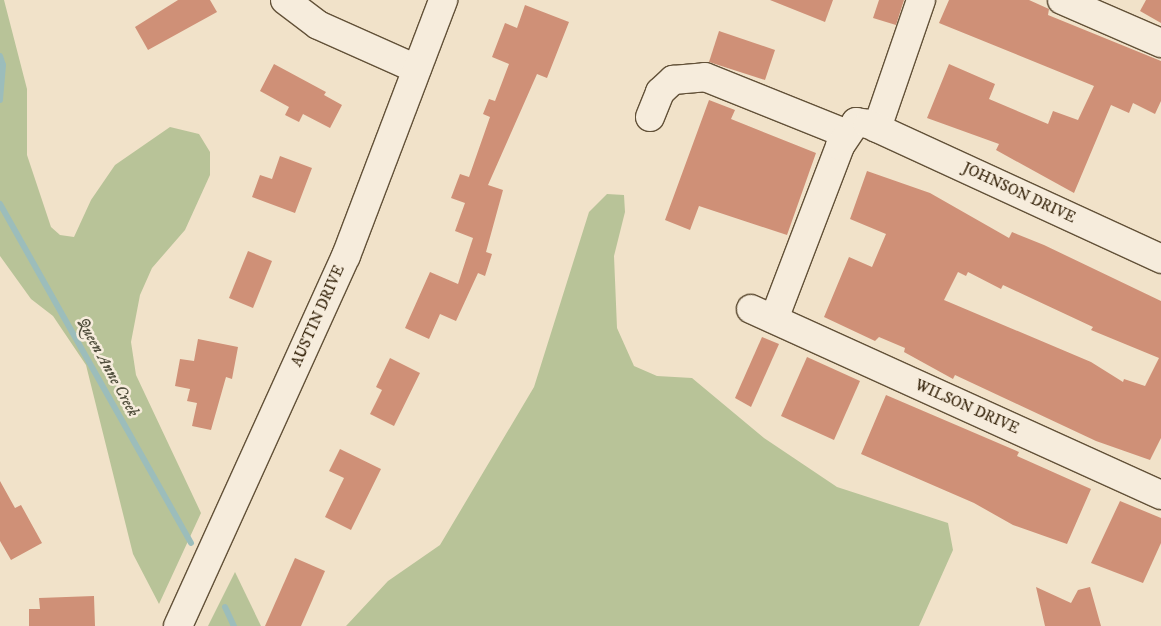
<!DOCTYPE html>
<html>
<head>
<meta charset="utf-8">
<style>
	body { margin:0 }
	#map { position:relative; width:1161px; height:626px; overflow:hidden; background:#f1e2c9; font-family:"IM FELL DW Pica",serif }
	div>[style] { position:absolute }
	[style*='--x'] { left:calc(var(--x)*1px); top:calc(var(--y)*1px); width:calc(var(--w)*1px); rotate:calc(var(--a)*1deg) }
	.green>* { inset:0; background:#b8c398 }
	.stream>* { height:6px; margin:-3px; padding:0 3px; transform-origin:3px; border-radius:3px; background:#9cbdbb }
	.building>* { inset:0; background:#cf9077 }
	.roads { filter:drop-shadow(1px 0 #625138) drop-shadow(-1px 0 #625138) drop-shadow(0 1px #625138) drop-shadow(0 -1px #625138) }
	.minor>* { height:28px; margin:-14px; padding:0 14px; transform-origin:14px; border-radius:14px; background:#f6ecdc }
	span { translate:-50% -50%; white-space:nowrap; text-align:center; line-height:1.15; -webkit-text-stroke:5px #f6ecdc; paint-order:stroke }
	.street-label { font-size:15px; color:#332108 }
	.water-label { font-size:16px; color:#52503e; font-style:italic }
</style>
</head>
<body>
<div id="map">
	<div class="green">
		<div style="clip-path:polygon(0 0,4px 0,27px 89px,27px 155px,51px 227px,60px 235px,74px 237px,91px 200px,115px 165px,170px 127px,199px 134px,210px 152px,210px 175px,185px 230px,152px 268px,140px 295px,131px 342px,136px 375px,201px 513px,159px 604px,133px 554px,86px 365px,53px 316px,31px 299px,0 256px)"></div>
		<div style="clip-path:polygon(607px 194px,624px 195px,625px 212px,614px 256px,617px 328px,634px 366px,657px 376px,692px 378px,764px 438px,837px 487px,948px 523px,953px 550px,919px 626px,346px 626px,388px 581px,440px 545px,534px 387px,589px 212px)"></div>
		<div style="clip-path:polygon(235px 572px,261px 626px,208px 626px)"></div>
	</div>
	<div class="stream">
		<div style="--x:0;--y:56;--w:9;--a:72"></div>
		<div style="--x:3;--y:65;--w:35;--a:95"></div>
		<div style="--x:0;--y:204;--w:389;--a:60.6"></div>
		<div style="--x:225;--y:607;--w:21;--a:65"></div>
	</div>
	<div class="building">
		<div style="clip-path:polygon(178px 0,210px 0,217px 12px,148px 50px,135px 27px)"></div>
		<div style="clip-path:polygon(770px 0,833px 0,825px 22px)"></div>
		<div style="clip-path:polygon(879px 0,904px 0,896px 25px,873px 18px)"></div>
		<div style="clip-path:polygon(949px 0,1029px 0,1049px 9px,1048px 15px,1161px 61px,1161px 101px,1155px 114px,1133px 103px,1129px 113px,1111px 105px,1074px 193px,996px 150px,999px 144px,927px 118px,949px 64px,995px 84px,989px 99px,1048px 124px,1053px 111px,1078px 120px,1094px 86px,939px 23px)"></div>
		<div style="clip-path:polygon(1146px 0,1161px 0,1161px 23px,1140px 11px)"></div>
		<div style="clip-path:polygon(525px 5px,569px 22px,547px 78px,537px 74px,488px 185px,503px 190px,486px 252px,492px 254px,485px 276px,478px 273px,456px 321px,440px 314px,429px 339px,405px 328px,430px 272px,458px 284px,473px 238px,455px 231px,465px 203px,451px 198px,460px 174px,469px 177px,490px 117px,483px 114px,489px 99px,495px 101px,509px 64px,492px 57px,505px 23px,517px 28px)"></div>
		<div style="clip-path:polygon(719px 31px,775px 50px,765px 80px,709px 62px)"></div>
		<div style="clip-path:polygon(274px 64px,326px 92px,324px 95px,342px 105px,330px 128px,303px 114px,299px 122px,285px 115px,289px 107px,260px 91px)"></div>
		<div style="clip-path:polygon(709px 100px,735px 110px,731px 119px,816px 153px,787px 235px,699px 206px,690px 230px,665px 220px)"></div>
		<div style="clip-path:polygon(280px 156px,312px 168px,295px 213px,252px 197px,260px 175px,272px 179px)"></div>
		<div style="clip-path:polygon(evenodd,867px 171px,930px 193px,1009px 238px,1012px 232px,1044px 245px,1161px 301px,1161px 438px,1150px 460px,1096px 441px,955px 375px,953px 379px,904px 352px,905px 348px,879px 337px,875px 341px,824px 317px,849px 257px,872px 267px,886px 234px,850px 219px,867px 171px,958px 272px,966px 276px,968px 272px,1001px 289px,1003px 285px,1093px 327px,1091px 330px,1159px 358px,1145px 386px,1124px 379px,1123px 382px,1091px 362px,944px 300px,958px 272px)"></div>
		<div style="clip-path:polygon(248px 251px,272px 261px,253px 308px,229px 298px)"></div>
		<div style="clip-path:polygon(762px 337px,779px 344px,751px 407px,735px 398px)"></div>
		<div style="clip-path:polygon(198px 339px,238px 347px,232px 379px,226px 377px,211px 430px,192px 426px,197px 403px,187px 401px,190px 389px,175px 386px,180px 359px,194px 361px)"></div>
		<div style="clip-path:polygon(807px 357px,860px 381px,834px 440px,781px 416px)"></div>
		<div style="clip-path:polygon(390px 358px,420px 373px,394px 426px,370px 414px,382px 390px,376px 387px)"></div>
		<div style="clip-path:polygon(886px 395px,1019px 452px,1017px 456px,1091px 489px,1067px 544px,1013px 525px,974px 503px,861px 454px)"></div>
		<div style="clip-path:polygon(340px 449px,381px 469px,351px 530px,325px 517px,344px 478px,329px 471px)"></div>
		<div style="clip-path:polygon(0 481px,15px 508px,21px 505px,42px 543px,11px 560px,0 541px)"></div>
		<div style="clip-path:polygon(1120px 501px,1161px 518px,1161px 543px,1143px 583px,1091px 563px)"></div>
		<div style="clip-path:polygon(295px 558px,325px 571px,301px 626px,265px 626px)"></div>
		<div style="clip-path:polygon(1036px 587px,1071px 603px,1078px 590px,1090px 587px,1101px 626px,1045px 626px)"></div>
		<div style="clip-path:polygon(94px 596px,95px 626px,29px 626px,29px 609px,40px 609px,39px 598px)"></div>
	</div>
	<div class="roads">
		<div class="minor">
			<div style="--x:285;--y:0;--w:41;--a:37.1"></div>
			<div style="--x:318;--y:25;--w:108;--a:24"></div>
			<div style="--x:1062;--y:0;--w:108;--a:23.5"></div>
			<div style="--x:650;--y:117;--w:27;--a:-68"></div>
			<div style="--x:660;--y:92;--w:18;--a:-43"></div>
			<div style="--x:673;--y:80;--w:32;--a:-5"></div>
			<div style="--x:705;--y:77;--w:153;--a:21.9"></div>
			<div style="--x:877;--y:128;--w:135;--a:-71"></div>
			<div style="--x:751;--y:309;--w:450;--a:24.4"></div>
			<div style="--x:774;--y:319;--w:185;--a:-69.1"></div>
			<div style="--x:840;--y:146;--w:29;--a:-56"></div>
			<div style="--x:856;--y:122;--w:12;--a:9"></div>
			<div style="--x:868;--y:124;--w:323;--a:24.7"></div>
			<div style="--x:178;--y:626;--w:406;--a:-65.6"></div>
			<div style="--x:346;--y:256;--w:274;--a:-69.2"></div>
		</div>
	</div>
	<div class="street-label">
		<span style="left:1019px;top:193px;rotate:25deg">JOHNSON DRIVE</span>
		<span style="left:318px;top:316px;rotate:-66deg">AUSTIN DRIVE</span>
		<span style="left:967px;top:407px;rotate:24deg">WILSON DRIVE</span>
	</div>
	<div class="water-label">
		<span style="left:108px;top:367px;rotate:61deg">Queen Anne Creek</span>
	</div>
</div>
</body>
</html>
